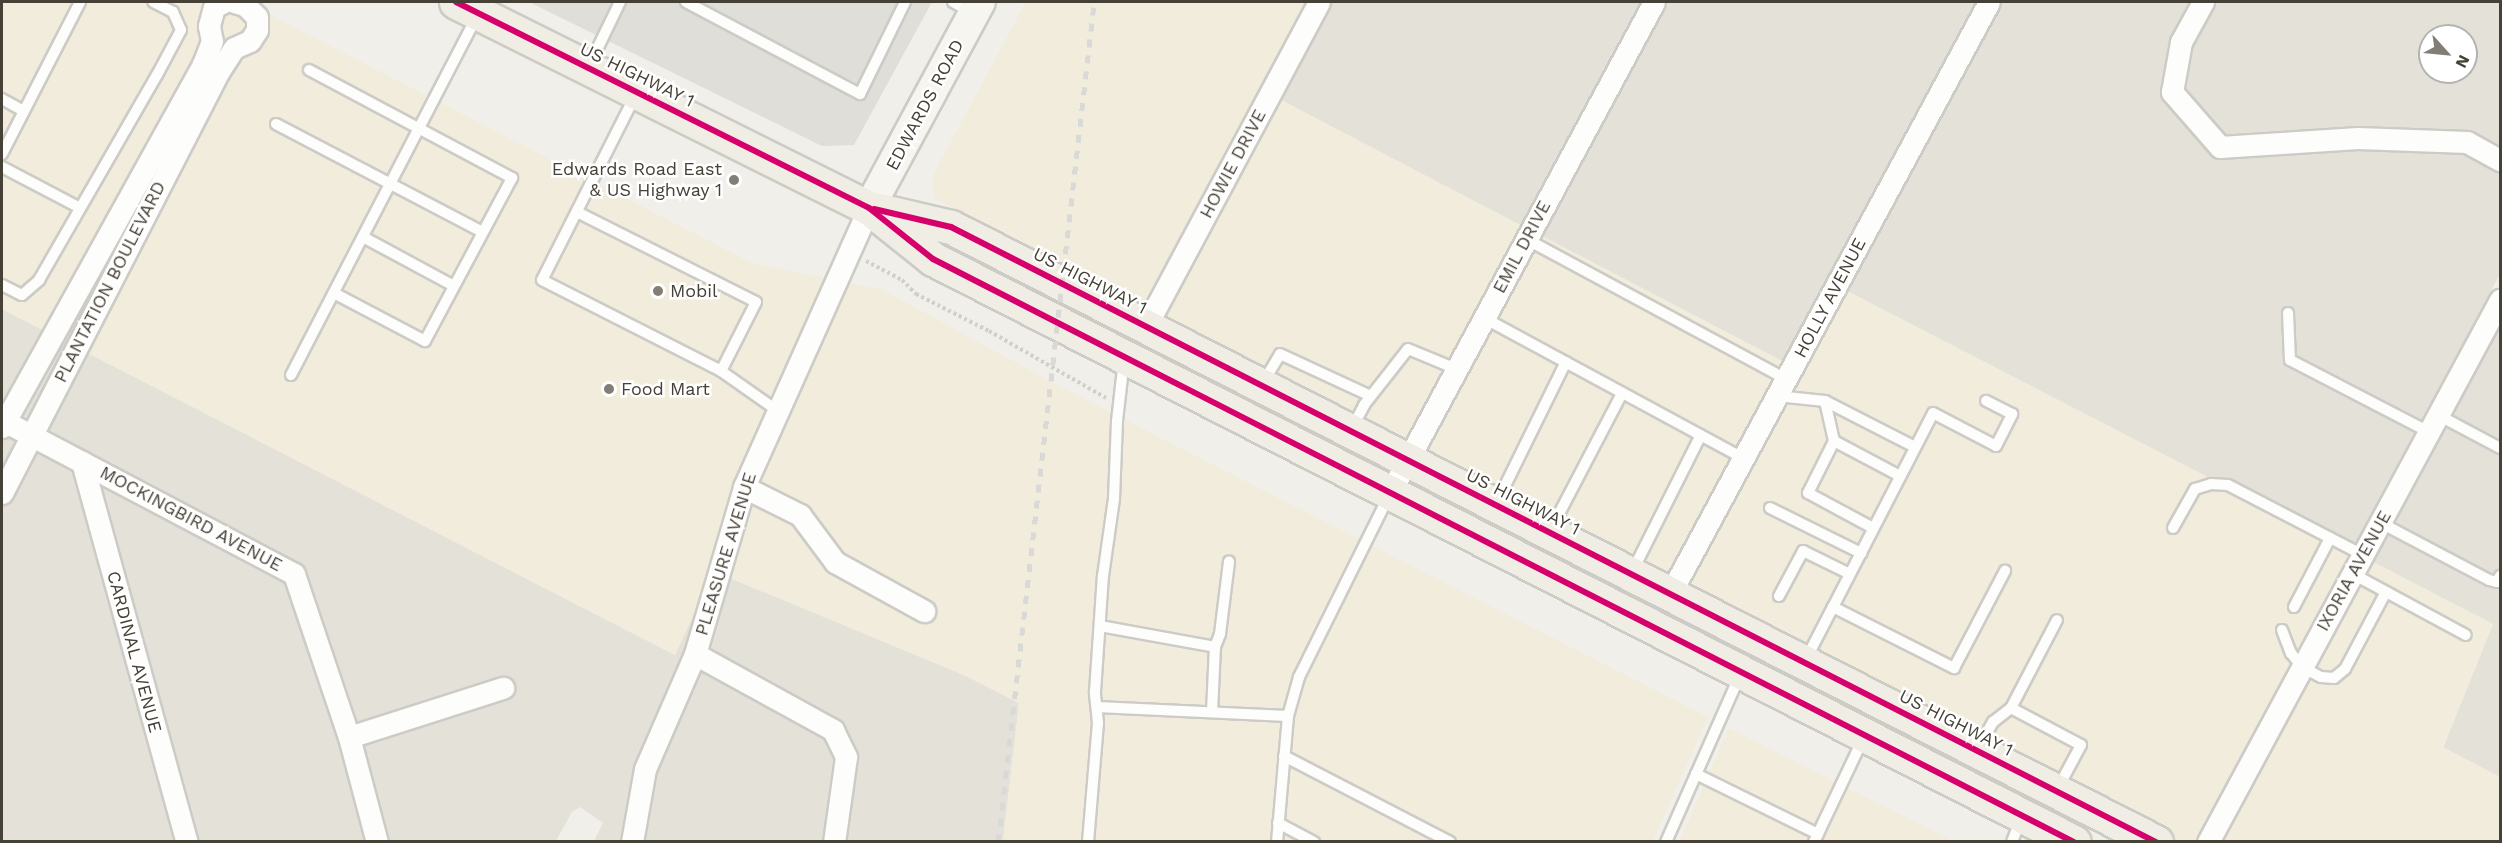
<!DOCTYPE html>
<html>
<head>
<meta charset="utf-8">
<style>
	body { margin:0 }
	#map { position:relative; width:2502px; height:843px; overflow:hidden; background:#f0efea; font-family:"Work Sans",sans-serif }
	div>[style] { position:absolute }
	[style*='--x'] { left:calc(var(--x)*1px); top:calc(var(--y)*1px); width:calc(var(--w)*1px); rotate:calc(var(--a)*1deg) }
	.residential>* { inset:0; background:#e4e1d8 }
	.commercial>* { inset:0; background:#f2ecdd }
	.industrial>* { inset:0; background:#e0ded8 }
	.path>* { height:4px; margin-top:-2px; transform-origin:0; background:repeating-linear-gradient(90deg,#d0cfca 0 3px,transparent 0 6px) }
	.roads { filter:drop-shadow(2px 0 #cccbc6) drop-shadow(-2px 0 #cccbc6) drop-shadow(0 2px #cccbc6) drop-shadow(0 -2px #cccbc6) }
	.service>* { height:10px; margin:-5px; padding:0 5px; transform-origin:5px; border-radius:5px; background:#fdfdfc }
	.minor>* { height:21px; margin:-10.5px; padding:0 10.5px; transform-origin:10.5px; border-radius:10.5px; background:#fdfdfc }
	.secondary>* { height:30px; margin:-15px; padding:0 15px; transform-origin:15px; border-radius:15px; background:#f6f5ef }
	.primary>* { height:33px; margin:-16.5px; padding:0 16.5px; transform-origin:16.5px; border-radius:16.5px; background:#f0eee4 }
	.rail>* { height:4.5px; margin-top:-2.25px; transform-origin:0; background:repeating-linear-gradient(90deg,#d9d9d8 0 8px,transparent 0 16px) }
	.cycleway>* { height:6px; margin:-3px; padding:0 3px; transform-origin:3px; border-radius:3px; background:#d6006c }
	.dots>* { width:16px; height:16px; translate:-50% -50%; box-sizing:border-box; border:3px solid #fff; border-radius:50% }
	span { translate:-50% -50%; white-space:nowrap; text-align:center; line-height:1.15; -webkit-text-stroke:5px #fff; paint-order:stroke }
	.street-label { font-size:18px; color:#464136 }
	.poi-label { font-size:18px; color:#464136 }
	.right { translate:-100% -50%; text-align:right }
	.left { translate:0 -50%; text-align:left }
	.frame { position:absolute; inset:0; border:3px solid #464136; pointer-events:none }
	.north { position:absolute; left:2418px; top:24px; width:60px; height:60px; box-sizing:border-box; background:#fff; border:2px solid #b5b3af; border-radius:50%; rotate:117deg; font-size:16px; font-weight:700; line-height:24px; text-align:center; color:#464136 }
	.north::after { content:''; display:block; margin:auto; width:21px; height:27px; background:#827e75; clip-path:polygon(50% 0,100% 100%,50% 72%,0 100%) }
</style>
</head>
<body>
<div id="map">
	<div class="residential">
		<div style="clip-path:polygon(1333px 2px,1640px 2px,1520px 225px,1281px 100px)"></div>
		<div style="clip-path:polygon(1668px 2px,1975px 2px,1782px 361px,1542px 236px)"></div>
		<div style="clip-path:polygon(2003px 2px,2189px 2px,2171px 36px,2160px 90px,2163px 99px,2211px 154px,2222px 158px,2359px 149px,2464px 153px,2500px 172px,2500px 274px,2351px 551px,1847px 291px)"></div>
		<div style="clip-path:polygon(evenodd,2217px 2px,2500px 2px,2500px 148px,2466px 131px,2356px 127px,2225px 136px,2185px 90px,2193px 46px,2217px 2px,2430px 36px,2466px 36px,2466px 72px,2430px 72px,2430px 36px)"></div>
		<div style="clip-path:polygon(2px 309px,675px 655px,713px 571px,966px 676px,1015px 701px,1019px 703px,1003px 841px,594px 841px,603px 823px,580px 807px,572px 812px,556px 841px,2px 841px)"></div>
		<div style="clip-path:polygon(2500px 325px,2500px 777px,2443px 748px,2493px 624px,2373px 562px)"></div>
	</div>
	<div class="commercial">
		<div style="clip-path:polygon(2px 2px,245px 2px,752px 263px,883px 290px,1055px 384px,1708px 717px,1653px 841px,1003px 841px,1019px 704px,1015px 701px,966px 676px,714px 571px,675px 655px,2px 309px)"></div>
		<div style="clip-path:polygon(1026px 2px,1306px 2px,1142px 308px,934px 198px,934px 173px)"></div>
		<div style="clip-path:polygon(1281px 100px,1520px 225px,1402px 445px,1163px 320px)"></div>
		<div style="clip-path:polygon(1542px 236px,1782px 361px,1665px 579px,1423px 456px)"></div>
		<div style="clip-path:polygon(1847px 291px,2351px 551px,2194px 841px,2180px 841px,1686px 590px)"></div>
		<div style="clip-path:polygon(2373px 562px,2493px 624px,2443px 747px,2500px 777px,2500px 841px,2222px 842px)"></div>
		<div style="clip-path:polygon(1729px 728px,1953px 841px,1679px 842px)"></div>
	</div>
	<div class="industrial">
		<div style="clip-path:polygon(529px 2px,932px 2px,854px 145px,822px 146px)"></div>
	</div>
	<div class="path">
		<div style="--x:866;--y:261;--w:41;--a:27.8"></div>
		<div style="--x:902;--y:280;--w:20;--a:45"></div>
		<div style="--x:916;--y:294;--w:82;--a:26.9"></div>
		<div style="--x:989;--y:331;--w:135;--a:29.8"></div>
	</div>
	<div class="roads">
		<div class="service">
			<div style="--x:686;--y:2;--w:197;--a:27.9"></div>
			<div style="--x:860;--y:94;--w:102;--a:-63.9"></div>
			<div style="--x:953;--y:2;--w:24;--a:28"></div>
			<div style="--x:589;--y:66;--w:71;--a:-64.2"></div>
			<div style="--x:309;--y:70;--w:230;--a:28"></div>
			<div style="--x:512;--y:178;--w:185;--a:118.1"></div>
			<div style="--x:425;--y:341;--w:103;--a:-152.2"></div>
			<div style="--x:636;--y:94;--w:208;--a:116.8"></div>
			<div style="--x:542;--y:280;--w:201;--a:26.9"></div>
			<div style="--x:721;--y:371;--w:70;--a:35.1"></div>
			<div style="--x:2;--y:99;--w:25;--a:29"></div>
			<div style="--x:276;--y:124;--w:233;--a:27.6"></div>
			<div style="--x:2;--y:154;--w:171;--a:-62.8"></div>
			<div style="--x:2;--y:167;--w:88;--a:27.7"></div>
			<div style="--x:577;--y:212;--w:200;--a:26.7"></div>
			<div style="--x:756;--y:302;--w:77;--a:116.9"></div>
			<div style="--x:363;--y:237;--w:103;--a:28.3"></div>
			<div style="--x:1526;--y:239;--w:295;--a:28.3"></div>
			<div style="--x:2;--y:285;--w:22;--a:27"></div>
			<div style="--x:22;--y:295;--w:23;--a:-41"></div>
			<div style="--x:39;--y:280;--w:237;--a:-60.1"></div>
			<div style="--x:157;--y:75;--w:51;--a:-61.9"></div>
			<div style="--x:181;--y:30;--w:20;--a:-114"></div>
			<div style="--x:173;--y:12;--w:22;--a:-153"></div>
			<div style="--x:2288;--y:313;--w:47;--a:87.6"></div>
			<div style="--x:2290;--y:360;--w:157;--a:27.4"></div>
			<div style="--x:1484;--y:318;--w:294;--a:28.4"></div>
			<div style="--x:291;--y:375;--w:404;--a:-62.6"></div>
			<div style="--x:1264;--y:381;--w:31;--a:-59"></div>
			<div style="--x:1280;--y:354;--w:100;--a:24.8"></div>
			<div style="--x:1777;--y:396;--w:48;--a:5.9"></div>
			<div style="--x:1825;--y:401;--w:101;--a:27.1"></div>
			<div style="--x:1825;--y:401;--w:41;--a:77.3"></div>
			<div style="--x:2438;--y:415;--w:70;--a:28"></div>
			<div style="--x:1352;--y:428;--w:26;--a:-62"></div>
			<div style="--x:1364;--y:405;--w:71;--a:-51.8"></div>
			<div style="--x:1408;--y:349;--w:52;--a:22.6"></div>
			<div style="--x:1497;--y:502;--w:156;--a:-63.8"></div>
			<div style="--x:1770;--y:508;--w:102;--a:26.3"></div>
			<div style="--x:2381;--y:523;--w:122;--a:27.8"></div>
			<div style="--x:2489;--y:580;--w:8;--a:14"></div>
			<div style="--x:2497;--y:582;--w:7;--a:-63"></div>
			<div style="--x:1873;--y:528;--w:74;--a:-151.7"></div>
			<div style="--x:1808;--y:493;--w:58;--a:-63.4"></div>
			<div style="--x:1834;--y:441;--w:75;--a:27.9"></div>
			<div style="--x:2173;--y:528;--w:45;--a:-60.6"></div>
			<div style="--x:2195;--y:489;--w:17;--a:-17"></div>
			<div style="--x:2211;--y:484;--w:17;--a:3"></div>
			<div style="--x:2228;--y:485;--w:152;--a:27.4"></div>
			<div style="--x:1550;--y:531;--w:156;--a:-62.4"></div>
			<div style="--x:1632;--y:572;--w:153;--a:-63.3"></div>
			<div style="--x:2353;--y:574;--w:128;--a:28.4"></div>
			<div style="--x:1779;--y:596;--w:51;--a:-61.9"></div>
			<div style="--x:1803;--y:551;--w:52;--a:26.1"></div>
			<div style="--x:1833;--y:607;--w:218;--a:-62.7"></div>
			<div style="--x:1933;--y:413;--w:71;--a:27.6"></div>
			<div style="--x:1996;--y:446;--w:36;--a:-63"></div>
			<div style="--x:2012;--y:414;--w:29;--a:-153"></div>
			<div style="--x:2294;--y:607;--w:78;--a:-62.4"></div>
			<div style="--x:1100;--y:626;--w:117;--a:10.3"></div>
			<div style="--x:1215;--y:647;--w:14;--a:-69"></div>
			<div style="--x:1220;--y:634;--w:73;--a:-82.9"></div>
			<div style="--x:2282;--y:630;--w:25;--a:69"></div>
			<div style="--x:2291;--y:653;--w:18;--a:52"></div>
			<div style="--x:2302;--y:667;--w:21;--a:28"></div>
			<div style="--x:2321;--y:677;--w:13;--a:4"></div>
			<div style="--x:2334;--y:678;--w:14;--a:-39"></div>
			<div style="--x:2345;--y:669;--w:87;--a:-62"></div>
			<div style="--x:1806;--y:659;--w:59;--a:-62.6"></div>
			<div style="--x:1833;--y:607;--w:136;--a:26.8"></div>
			<div style="--x:1954;--y:668;--w:110;--a:-62.3"></div>
			<div style="--x:1097;--y:707;--w:191;--a:2.7"></div>
			<div style="--x:2011;--y:708;--w:99;--a:-62.4"></div>
			<div style="--x:1212;--y:712;--w:65;--a:-87.4"></div>
			<div style="--x:1979;--y:747;--w:29;--a:-61"></div>
			<div style="--x:1993;--y:722;--w:23;--a:-38"></div>
			<div style="--x:2011;--y:708;--w:79;--a:27.9"></div>
			<div style="--x:2081;--y:745;--w:49;--a:118.1"></div>
			<div style="--x:1284;--y:756;--w:187;--a:27.4"></div>
			<div style="--x:1696;--y:774;--w:136;--a:26.2"></div>
			<div style="--x:1278;--y:823;--w:41;--a:27.8"></div>
			<div style="--x:1088;--y:842;--w:119;--a:-85.2"></div>
			<div style="--x:1098;--y:723;--w:31;--a:-96"></div>
			<div style="--x:1095;--y:692;--w:116;--a:-86.1"></div>
			<div style="--x:1103;--y:576;--w:78;--a:-81.9"></div>
			<div style="--x:1114;--y:499;--w:78;--a:-87.8"></div>
			<div style="--x:1117;--y:421;--w:61;--a:-83.5"></div>
			<div style="--x:1277;--y:842;--w:126;--a:-85"></div>
			<div style="--x:1288;--y:716;--w:41;--a:-74.2"></div>
			<div style="--x:1299;--y:677;--w:202;--a:-63.6"></div>
			<div style="--x:1666;--y:842;--w:183;--a:-66.1"></div>
			<div style="--x:1814;--y:842;--w:114;--a:-64.6"></div>
			<div style="--x:2012;--y:842;--w:26;--a:-69"></div>
		</div>
		<div class="minor">
			<div style="--x:224;--y:2;--w:11;--a:153"></div>
			<div style="--x:214;--y:7;--w:20;--a:105"></div>
			<div style="--x:209;--y:26;--w:15;--a:79"></div>
			<div style="--x:212;--y:41;--w:25;--a:111"></div>
			<div style="--x:203;--y:64;--w:17;--a:24"></div>
			<div style="--x:219;--y:71;--w:27;--a:-57"></div>
			<div style="--x:234;--y:48;--w:17;--a:-24"></div>
			<div style="--x:250;--y:41;--w:13;--a:-58"></div>
			<div style="--x:257;--y:30;--w:13;--a:-90"></div>
			<div style="--x:257;--y:17;--w:17;--a:-135"></div>
			<div style="--x:245;--y:5;--w:11;--a:-165"></div>
			<div style="--x:2203;--y:2;--w:46;--a:118.8"></div>
			<div style="--x:2181;--y:42;--w:51;--a:100.2"></div>
			<div style="--x:2172;--y:92;--w:73;--a:48.9"></div>
			<div style="--x:2220;--y:147;--w:138;--a:-3.7"></div>
			<div style="--x:2358;--y:138;--w:109;--a:2.1"></div>
			<div style="--x:2467;--y:142;--w:38;--a:29"></div>
			<div style="--x:1146;--y:326;--w:367;--a:-61.9"></div>
			<div style="--x:2;--y:420;--w:330;--a:27.8"></div>
			<div style="--x:294;--y:574;--w:172;--a:71.4"></div>
			<div style="--x:349;--y:737;--w:109;--a:75.1"></div>
			<div style="--x:2;--y:427;--w:415;--a:-61"></div>
			<div style="--x:82;--y:462;--w:394;--a:74.6"></div>
			<div style="--x:744;--y:487;--w:63;--a:26.6"></div>
			<div style="--x:800;--y:515;--w:59;--a:53.3"></div>
			<div style="--x:835;--y:562;--w:102;--a:28.8"></div>
			<div style="--x:2;--y:493;--w:475;--a:-62.8"></div>
			<div style="--x:1390;--y:493;--w:557;--a:-61.73"></div>
			<div style="--x:1670;--y:594;--w:672;--a:-61.68"></div>
			<div style="--x:695;--y:654;--w:158;--a:28.8"></div>
			<div style="--x:833;--y:730;--w:30;--a:64"></div>
			<div style="--x:846;--y:757;--w:86;--a:98"></div>
			<div style="--x:349;--y:737;--w:162;--a:-17.7"></div>
			<div style="--x:632;--y:842;--w:74;--a:-79.9"></div>
			<div style="--x:645;--y:769;--w:125;--a:-66.5"></div>
			<div style="--x:695;--y:654;--w:174;--a:-73.6"></div>
			<div style="--x:744;--y:487;--w:306;--a:-65.9"></div>
			<div style="--x:2208;--y:842;--w:616;--a:-61.69"></div>
		</div>
		<div class="secondary">
			<div style="--x:869;--y:208;--w:234;--a:-61.7"></div>
		</div>
		<div class="primary">
			<div style="--x:456;--y:2;--w:462;--a:26.5"></div>
			<div style="--x:869;--y:208;--w:82;--a:38.6"></div>
			<div style="--x:933;--y:259;--w:1281;--a:27.07"></div>
			<div style="--x:879;--y:210;--w:74;--a:13.3"></div>
			<div style="--x:951;--y:227;--w:1353;--a:27.04"></div>
		</div>
	</div>
	<div class="rail">
		<div style="--x:998;--y:842;--w:845;--a:-83.48"></div>
	</div>
	<div class="cycleway">
		<div style="--x:456;--y:2;--w:462;--a:26.5"></div>
		<div style="--x:869;--y:208;--w:82;--a:38.6"></div>
		<div style="--x:933;--y:259;--w:1281;--a:27.07"></div>
		<div style="--x:874;--y:209;--w:79;--a:13.2"></div>
		<div style="--x:951;--y:227;--w:1353;--a:27.04"></div>
	</div>
	<div class="dots">
		<div style="left:734px;top:180px;background:#827e75"></div>
		<div style="left:658px;top:291px;background:#827e75"></div>
		<div style="left:609px;top:389px;background:#827e75"></div>
	</div>
	<div class="street-label">
		<span style="left:637px;top:75px;rotate:26deg">US HIGHWAY 1</span>
		<span style="left:925px;top:105px;rotate:-62deg">EDWARDS ROAD</span>
		<span style="left:1233px;top:164px;rotate:-62deg">HOWIE DRIVE</span>
		<span style="left:1522px;top:247px;rotate:-62deg">EMIL DRIVE</span>
		<span style="left:1090px;top:281px;rotate:27deg">US HIGHWAY 1</span>
		<span style="left:110px;top:282px;rotate:-63deg">PLANTATION BOULEVARD</span>
		<span style="left:1830px;top:298px;rotate:-62deg">HOLLY AVENUE</span>
		<span style="left:1523px;top:502px;rotate:27deg">US HIGHWAY 1</span>
		<span style="left:191px;top:519px;rotate:28deg">MOCKINGBIRD AVENUE</span>
		<span style="left:726px;top:554px;rotate:-73deg">PLEASURE AVENUE</span>
		<span style="left:2354px;top:571px;rotate:-61deg">IXORIA AVENUE</span>
		<span style="left:134px;top:652px;rotate:75deg">CARDINAL AVENUE</span>
		<span style="left:1956px;top:723px;rotate:27deg">US HIGHWAY 1</span>
	</div>
	<div class="poi-label">
		<span class="right" style="left:722px;top:180px">Edwards Road East<br>&amp; US Highway 1</span>
		<span class="left" style="left:670px;top:291px">Mobil</span>
		<span class="left" style="left:621px;top:389px">Food Mart</span>
	</div>
	<div class="frame"></div>
	<div class="north">N</div>
</div>
</body>
</html>
